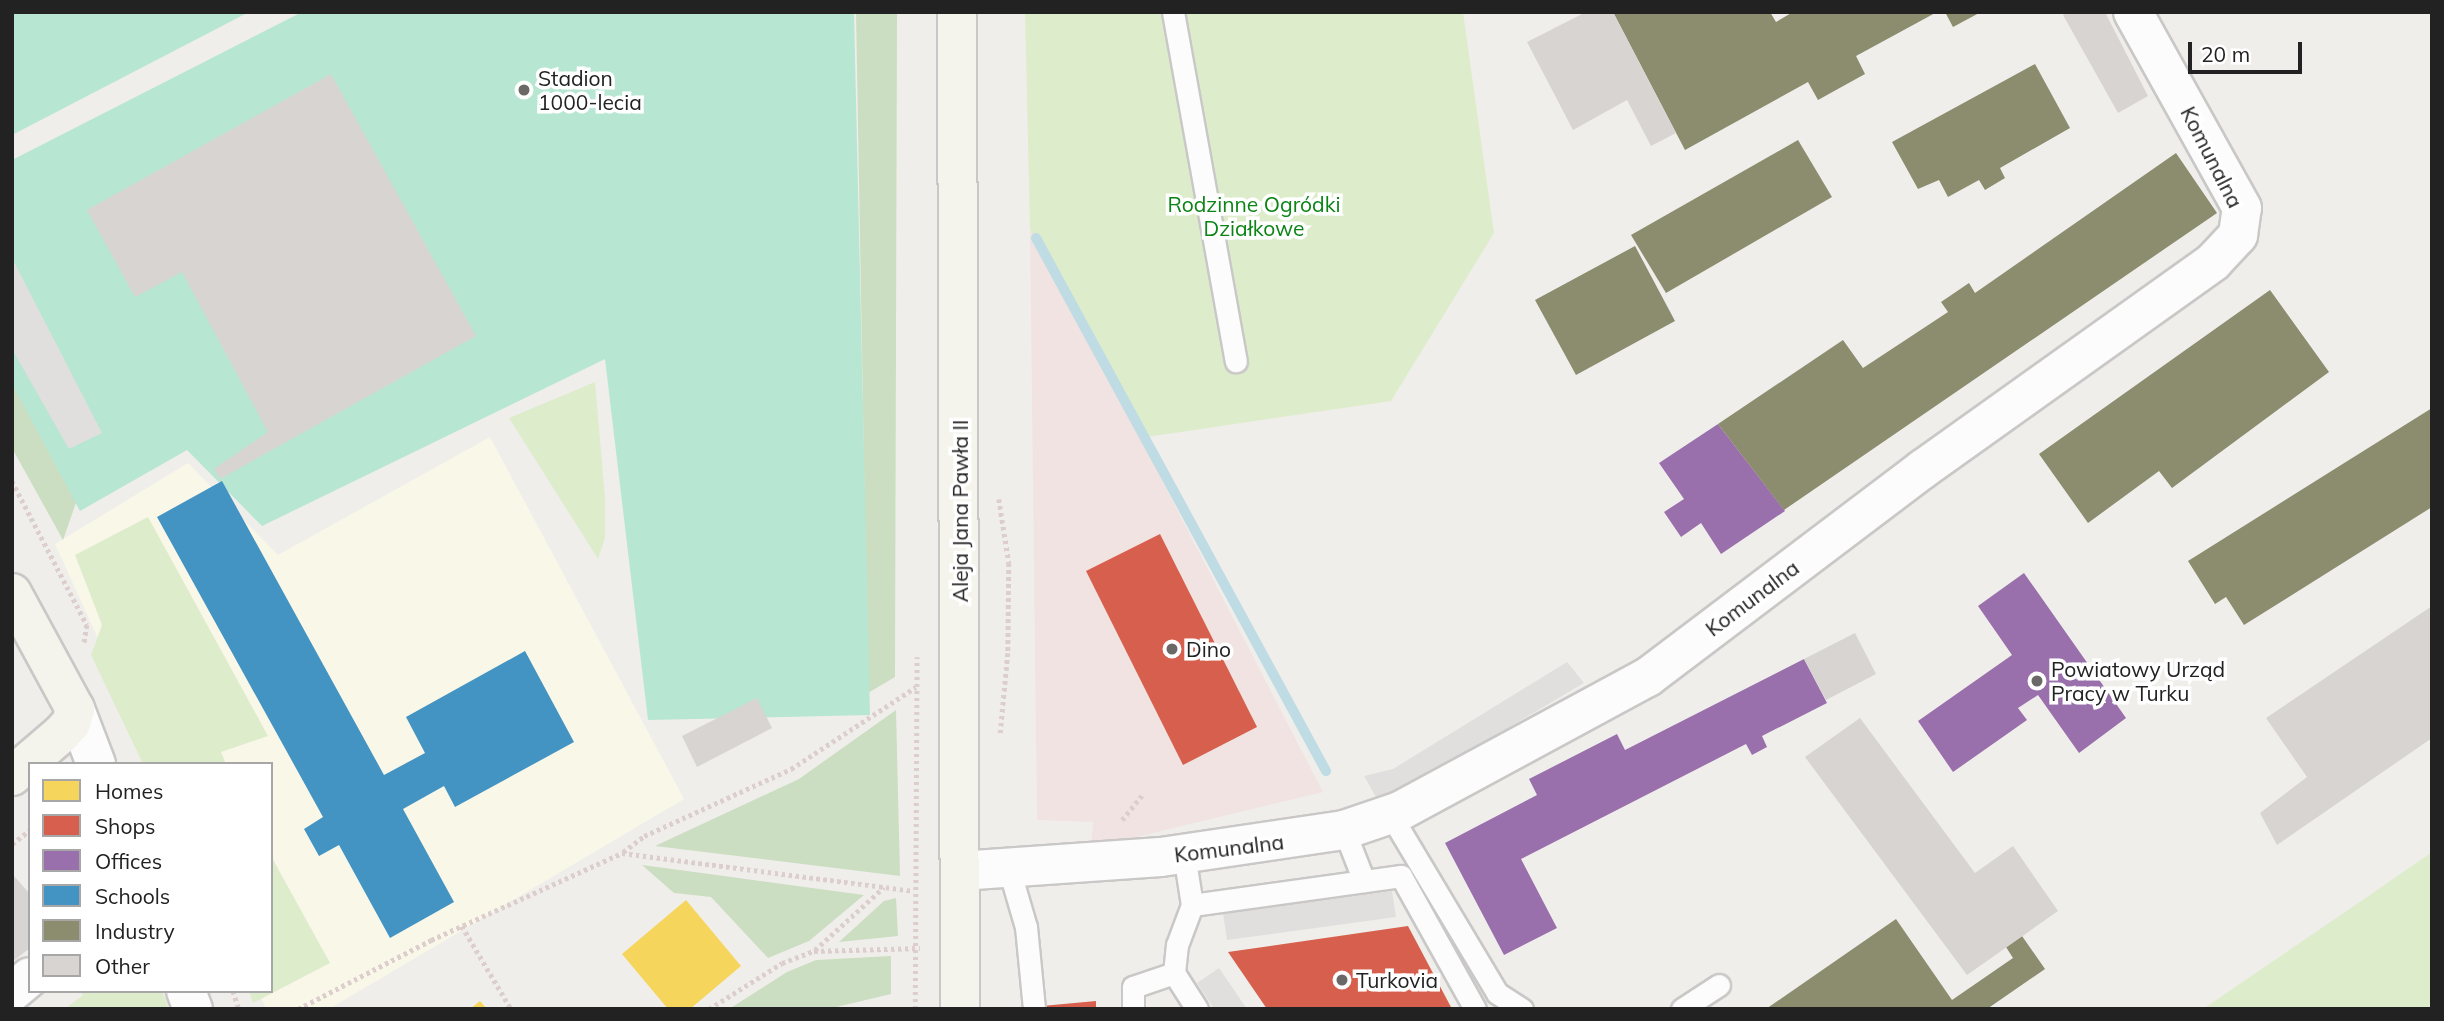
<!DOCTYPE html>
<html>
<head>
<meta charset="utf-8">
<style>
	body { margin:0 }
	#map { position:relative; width:2444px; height:1021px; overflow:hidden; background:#f0eeeb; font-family:Mulish,sans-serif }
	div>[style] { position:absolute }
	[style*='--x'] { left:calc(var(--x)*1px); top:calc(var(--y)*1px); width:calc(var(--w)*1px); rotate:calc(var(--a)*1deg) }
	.commercial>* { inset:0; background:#f1e3e1 }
	.education>* { inset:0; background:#f8f7e8 }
	.grass>* { inset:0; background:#ddeccb }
	.forest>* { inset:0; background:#cbdec1 }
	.pitch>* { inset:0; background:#b7e6d2 }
	.parking>* { inset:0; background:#e0dfde }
	.homes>* { inset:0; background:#f6d55c }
	.shops>* { inset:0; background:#d6604d }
	.offices>* { inset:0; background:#9970ab }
	.schools>* { inset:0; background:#4393c3 }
	.industry>* { inset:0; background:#8c8c6e }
	.stream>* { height:10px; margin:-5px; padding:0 5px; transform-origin:5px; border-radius:5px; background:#bfdbe3 }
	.building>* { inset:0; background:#d7d4d2 }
	.path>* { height:4.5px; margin-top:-2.25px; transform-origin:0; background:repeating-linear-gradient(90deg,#dccecd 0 3.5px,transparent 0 7px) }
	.roads { filter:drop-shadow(2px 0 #c9c8c7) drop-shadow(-2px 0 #c9c8c7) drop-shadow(0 2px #c9c8c7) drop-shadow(0 -2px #c9c8c7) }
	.lane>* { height:21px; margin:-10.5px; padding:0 10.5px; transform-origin:10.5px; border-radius:10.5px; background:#fdfcfc }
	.street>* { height:38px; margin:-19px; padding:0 19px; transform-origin:19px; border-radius:19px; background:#fdfcfc }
	.secondary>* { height:38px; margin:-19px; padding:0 19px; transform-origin:19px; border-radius:19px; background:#f4f4ed }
	.dots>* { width:19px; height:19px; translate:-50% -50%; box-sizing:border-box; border:4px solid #fff; border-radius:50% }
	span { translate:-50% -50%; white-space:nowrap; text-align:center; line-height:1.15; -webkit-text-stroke:7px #fff; paint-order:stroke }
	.poi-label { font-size:21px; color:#222 }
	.left { translate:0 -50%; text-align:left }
	.street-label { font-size:21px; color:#222 }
	.park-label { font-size:21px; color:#0c8416 }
	.frame { position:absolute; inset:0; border:14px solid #222; pointer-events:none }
	.legend { position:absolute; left:28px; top:762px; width:245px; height:231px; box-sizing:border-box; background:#fff; border:2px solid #a7a7a7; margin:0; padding:9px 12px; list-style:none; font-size:21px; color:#222 }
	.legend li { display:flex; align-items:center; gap:14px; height:35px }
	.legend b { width:35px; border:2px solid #a7a7a7 }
	.scale { position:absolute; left:2188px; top:42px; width:114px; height:32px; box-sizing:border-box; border:4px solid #222; border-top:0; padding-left:9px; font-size:21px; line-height:24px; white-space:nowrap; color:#222; -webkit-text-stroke:5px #fff; paint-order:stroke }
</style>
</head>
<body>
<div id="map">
	<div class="commercial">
		<div style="clip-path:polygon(1030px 229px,1140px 438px,1323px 792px,1091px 848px,1093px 822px,1037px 820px)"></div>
	</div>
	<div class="education">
		<div style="clip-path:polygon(490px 437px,684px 799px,329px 1009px,266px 1009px,258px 991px,271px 991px,271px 764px,155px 764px,55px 544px,188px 463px,278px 555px)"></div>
	</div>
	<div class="grass">
		<div style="clip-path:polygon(1025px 12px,1463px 12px,1494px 233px,1391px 401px,1140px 438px,1030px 229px)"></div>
		<div style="clip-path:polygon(595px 382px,605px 497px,605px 538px,598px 559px,509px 418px)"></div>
		<div style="clip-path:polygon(148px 517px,268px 736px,221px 752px,226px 764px,143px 764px,91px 655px,102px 625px,75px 555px)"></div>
		<div style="clip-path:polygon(2432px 852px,2432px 1009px,2203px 1009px,2367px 897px)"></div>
		<div style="clip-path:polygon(271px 856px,330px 963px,253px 1003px,249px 991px,271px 991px)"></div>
		<div style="clip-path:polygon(80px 991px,162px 991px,169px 1009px,65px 1009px,83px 995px)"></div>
	</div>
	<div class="forest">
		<div style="clip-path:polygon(856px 12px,897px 12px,895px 677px,868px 693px)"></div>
		<div style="clip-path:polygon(12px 349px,85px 477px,63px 540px,12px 448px)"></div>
		<div style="clip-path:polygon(896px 710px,900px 876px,655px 846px,799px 779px)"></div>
		<div style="clip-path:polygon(642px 865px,702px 873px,864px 895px,809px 941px,768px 958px,711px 897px,674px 893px)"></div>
		<div style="clip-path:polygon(896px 898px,898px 936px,839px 942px,884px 901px)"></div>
		<div style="clip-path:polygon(891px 956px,891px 994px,828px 1009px,729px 1009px,787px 972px,816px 960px)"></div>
	</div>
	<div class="pitch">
		<div style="clip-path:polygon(12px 12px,249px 12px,12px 135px)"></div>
		<div style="clip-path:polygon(302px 12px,854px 12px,870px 715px,648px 720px,605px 359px,262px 526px,187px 450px,80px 511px,12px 384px,12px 160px)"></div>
	</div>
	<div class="parking">
		<div style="clip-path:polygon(12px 258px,102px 433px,69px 449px,12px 349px)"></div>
		<div style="clip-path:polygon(1567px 662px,1584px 683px,1405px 789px,1376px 797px,1364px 776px,1393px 769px)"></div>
		<div style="clip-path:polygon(1392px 891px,1396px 917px,1227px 940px,1223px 914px)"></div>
		<div style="clip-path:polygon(1219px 968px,1247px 1009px,1214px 1009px,1197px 983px)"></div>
	</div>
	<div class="homes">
		<div style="clip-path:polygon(686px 900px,741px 966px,690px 1009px,668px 1009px,622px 954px)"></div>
		<div style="clip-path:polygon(480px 1001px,487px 1009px,470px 1009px)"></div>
	</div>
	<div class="shops">
		<div style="clip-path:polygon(1160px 534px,1257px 727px,1183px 765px,1086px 571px)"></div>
		<div style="clip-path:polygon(1408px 926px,1452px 1009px,1267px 1009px,1228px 952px)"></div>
		<div style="clip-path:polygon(1096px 1001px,1096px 1009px,1042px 1009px,1042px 1006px)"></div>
	</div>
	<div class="offices">
		<div style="clip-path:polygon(1718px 424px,1785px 511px,1721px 554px,1701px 523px,1681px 537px,1664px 512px,1684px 499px,1659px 463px)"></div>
		<div style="clip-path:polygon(2024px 573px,2126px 718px,2079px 753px,2038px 695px,2018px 708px,2027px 720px,1953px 772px,1918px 721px,2012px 655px,1978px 606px)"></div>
		<div style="clip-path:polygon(1804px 659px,1827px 703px,1762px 736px,1767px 747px,1752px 755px,1746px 744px,1521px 859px,1557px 928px,1504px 955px,1445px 843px,1537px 795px,1529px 779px,1617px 734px,1625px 750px)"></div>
	</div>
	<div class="schools">
		<div style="clip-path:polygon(222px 481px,384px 775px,425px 753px,406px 717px,525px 651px,574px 742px,455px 807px,444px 786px,403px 809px,454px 902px,390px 938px,339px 845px,319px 856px,304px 829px,323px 817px,157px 517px)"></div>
	</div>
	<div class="industry">
		<div style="clip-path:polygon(1613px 12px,1770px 12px,1776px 22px,1793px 12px,1937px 12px,1856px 56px,1865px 74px,1818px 100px,1808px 82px,1685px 150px)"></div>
		<div style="clip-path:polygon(1945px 12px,1981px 12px,1953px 27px)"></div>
		<div style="clip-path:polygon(2035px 64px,2070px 128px,2000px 168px,2005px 178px,1985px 190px,1979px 180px,1948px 197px,1939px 180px,1918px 189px,1892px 142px)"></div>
		<div style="clip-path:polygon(1798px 140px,1832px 197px,1666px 293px,1631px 235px)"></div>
		<div style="clip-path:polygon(2176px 153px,2217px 213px,1784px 510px,1718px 424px,1843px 340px,1863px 368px,1948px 312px,1941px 302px,1969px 283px,1975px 293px)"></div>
		<div style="clip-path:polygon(1635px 246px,1675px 321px,1576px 375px,1535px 300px)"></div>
		<div style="clip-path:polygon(2270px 290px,2329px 372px,2172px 488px,2159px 471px,2088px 523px,2039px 454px)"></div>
		<div style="clip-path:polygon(2432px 408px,2432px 507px,2244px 625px,2226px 597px,2215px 604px,2188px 561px)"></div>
		<div style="clip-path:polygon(1896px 919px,1952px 1000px,2013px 958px,2006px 947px,2022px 936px,2045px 969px,1987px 1009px,1766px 1009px)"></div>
	</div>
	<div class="stream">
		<div style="--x:1036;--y:238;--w:607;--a:61.45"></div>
	</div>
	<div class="building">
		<div style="clip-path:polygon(1586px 12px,1613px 12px,1676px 133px,1651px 146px,1627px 100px,1573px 130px,1527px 42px)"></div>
		<div style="clip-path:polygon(2068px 12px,2105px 12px,2148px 96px,2118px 113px,2063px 15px)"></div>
		<div style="clip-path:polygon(331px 74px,476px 336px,220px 479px,214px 469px,268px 432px,182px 272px,135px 297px,87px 210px)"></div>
		<div style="clip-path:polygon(2432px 606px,2432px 738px,2277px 845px,2260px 813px,2307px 777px,2266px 718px)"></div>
		<div style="clip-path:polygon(1855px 633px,1876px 674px,1826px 700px,1804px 659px)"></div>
		<div style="clip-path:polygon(757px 698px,772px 728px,697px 767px,682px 736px)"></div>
		<div style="clip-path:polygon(1860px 718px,1975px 873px,2013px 846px,2058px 911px,1967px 975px,1805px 757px)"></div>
		<div style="clip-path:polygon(14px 876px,30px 894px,30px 948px,12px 962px)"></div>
	</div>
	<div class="path">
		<div style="--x:12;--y:481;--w:162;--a:62.5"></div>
		<div style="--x:87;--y:625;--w:18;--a:99"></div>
		<div style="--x:999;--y:499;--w:65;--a:81.1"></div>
		<div style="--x:1009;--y:563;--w:90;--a:90.6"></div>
		<div style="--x:1008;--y:653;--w:84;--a:95.4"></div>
		<div style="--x:1122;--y:820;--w:32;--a:-51"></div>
		<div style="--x:12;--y:844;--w:23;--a:-38"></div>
		<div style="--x:623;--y:852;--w:26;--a:-37"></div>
		<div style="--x:644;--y:836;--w:162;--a:-24.5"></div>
		<div style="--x:791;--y:769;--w:149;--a:-33.3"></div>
		<div style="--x:462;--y:926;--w:96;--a:59.4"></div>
		<div style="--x:815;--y:950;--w:93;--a:-42.4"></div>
		<div style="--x:233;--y:991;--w:19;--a:72"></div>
		<div style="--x:298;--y:1009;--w:150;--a:-27.4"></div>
		<div style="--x:431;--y:940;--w:210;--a:-24.5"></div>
		<div style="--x:622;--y:853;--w:294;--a:7.4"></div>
		<div style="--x:709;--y:1009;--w:86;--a:-32.2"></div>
		<div style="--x:782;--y:963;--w:34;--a:-21"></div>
		<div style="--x:814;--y:951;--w:106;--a:-1.6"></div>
		<div style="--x:915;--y:1009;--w:352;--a:-89.7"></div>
	</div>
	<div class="roads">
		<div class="lane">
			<div style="--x:1173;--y:12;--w:355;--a:79.8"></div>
			<div style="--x:1390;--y:814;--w:209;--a:59.1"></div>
			<div style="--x:1497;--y:993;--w:30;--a:33"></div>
			<div style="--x:1344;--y:830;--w:55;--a:68.6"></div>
			<div style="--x:1184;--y:854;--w:52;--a:81.1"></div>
			<div style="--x:1192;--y:905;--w:211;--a:-7.9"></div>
			<div style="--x:1401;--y:876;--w:152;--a:60.9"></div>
			<div style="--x:1009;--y:869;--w:60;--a:73.7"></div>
			<div style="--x:1026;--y:927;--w:82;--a:84.4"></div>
			<div style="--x:1174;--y:973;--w:28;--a:-84"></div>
			<div style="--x:1177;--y:945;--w:43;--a:-69.4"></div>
			<div style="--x:1133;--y:1009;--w:22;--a:-90"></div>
			<div style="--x:1133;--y:987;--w:43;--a:-18.9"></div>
			<div style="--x:1174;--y:973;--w:43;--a:57.4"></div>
			<div style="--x:1682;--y:1009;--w:44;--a:-33"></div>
		</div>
		<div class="street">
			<div style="--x:75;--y:709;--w:59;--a:69.1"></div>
			<div style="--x:960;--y:871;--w:201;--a:-4"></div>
			<div style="--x:1161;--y:857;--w:185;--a:-8.4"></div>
			<div style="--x:1344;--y:830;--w:59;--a:-18.7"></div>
			<div style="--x:1400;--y:811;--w:282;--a:-28.4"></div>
			<div style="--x:1648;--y:677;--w:345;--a:-37.1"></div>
			<div style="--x:1923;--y:469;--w:356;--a:-35.5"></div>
			<div style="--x:2213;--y:262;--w:37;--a:-47"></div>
			<div style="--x:2238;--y:235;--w:27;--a:-82"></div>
			<div style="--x:2242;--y:208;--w:224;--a:-119.1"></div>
			<div style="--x:186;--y:991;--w:19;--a:69"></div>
			<div style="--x:12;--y:992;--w:23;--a:-40"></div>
		</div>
		<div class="secondary">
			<div style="--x:957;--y:12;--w:997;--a:89.83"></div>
			<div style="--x:12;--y:593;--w:132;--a:61.5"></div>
			<div style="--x:75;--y:709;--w:15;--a:106"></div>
			<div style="--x:71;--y:723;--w:15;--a:132"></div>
			<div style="--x:61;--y:734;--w:65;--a:139.4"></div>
		</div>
	</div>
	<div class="dots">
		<div style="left:524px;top:90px;background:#6a6968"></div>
		<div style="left:1172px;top:649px;background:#6a6968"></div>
		<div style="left:2037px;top:681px;background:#6a6968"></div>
		<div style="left:1342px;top:980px;background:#6a6968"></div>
	</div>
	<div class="poi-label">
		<span class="left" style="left:538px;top:90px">Stadion<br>1000-lecia</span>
		<span class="left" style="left:1186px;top:649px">Dino</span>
		<span class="left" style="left:2051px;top:681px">Powiatowy Urząd<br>Pracy w Turku</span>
		<span class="left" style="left:1356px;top:980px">Turkovia</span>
	</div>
	<div class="street-label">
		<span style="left:2212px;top:157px;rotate:63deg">Komunalna</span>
		<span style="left:960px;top:511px;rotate:-90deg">Aleja Jana Pawła II</span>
		<span style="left:1752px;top:598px;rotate:-37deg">Komunalna</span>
		<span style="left:1229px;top:848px;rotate:-7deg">Komunalna</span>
	</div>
	<div class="park-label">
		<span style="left:1254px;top:216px">Rodzinne Ogródki<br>Działkowe</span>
	</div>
	<div class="frame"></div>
	<ul class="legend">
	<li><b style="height:19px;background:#f6d55c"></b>Homes</li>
	<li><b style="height:19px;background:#d6604d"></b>Shops</li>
	<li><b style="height:19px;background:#9970ab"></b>Offices</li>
	<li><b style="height:19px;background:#4393c3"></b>Schools</li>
	<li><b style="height:19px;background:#8c8c6e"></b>Industry</li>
	<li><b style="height:19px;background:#d7d4d2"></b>Other</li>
	</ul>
	<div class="scale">20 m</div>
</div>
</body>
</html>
